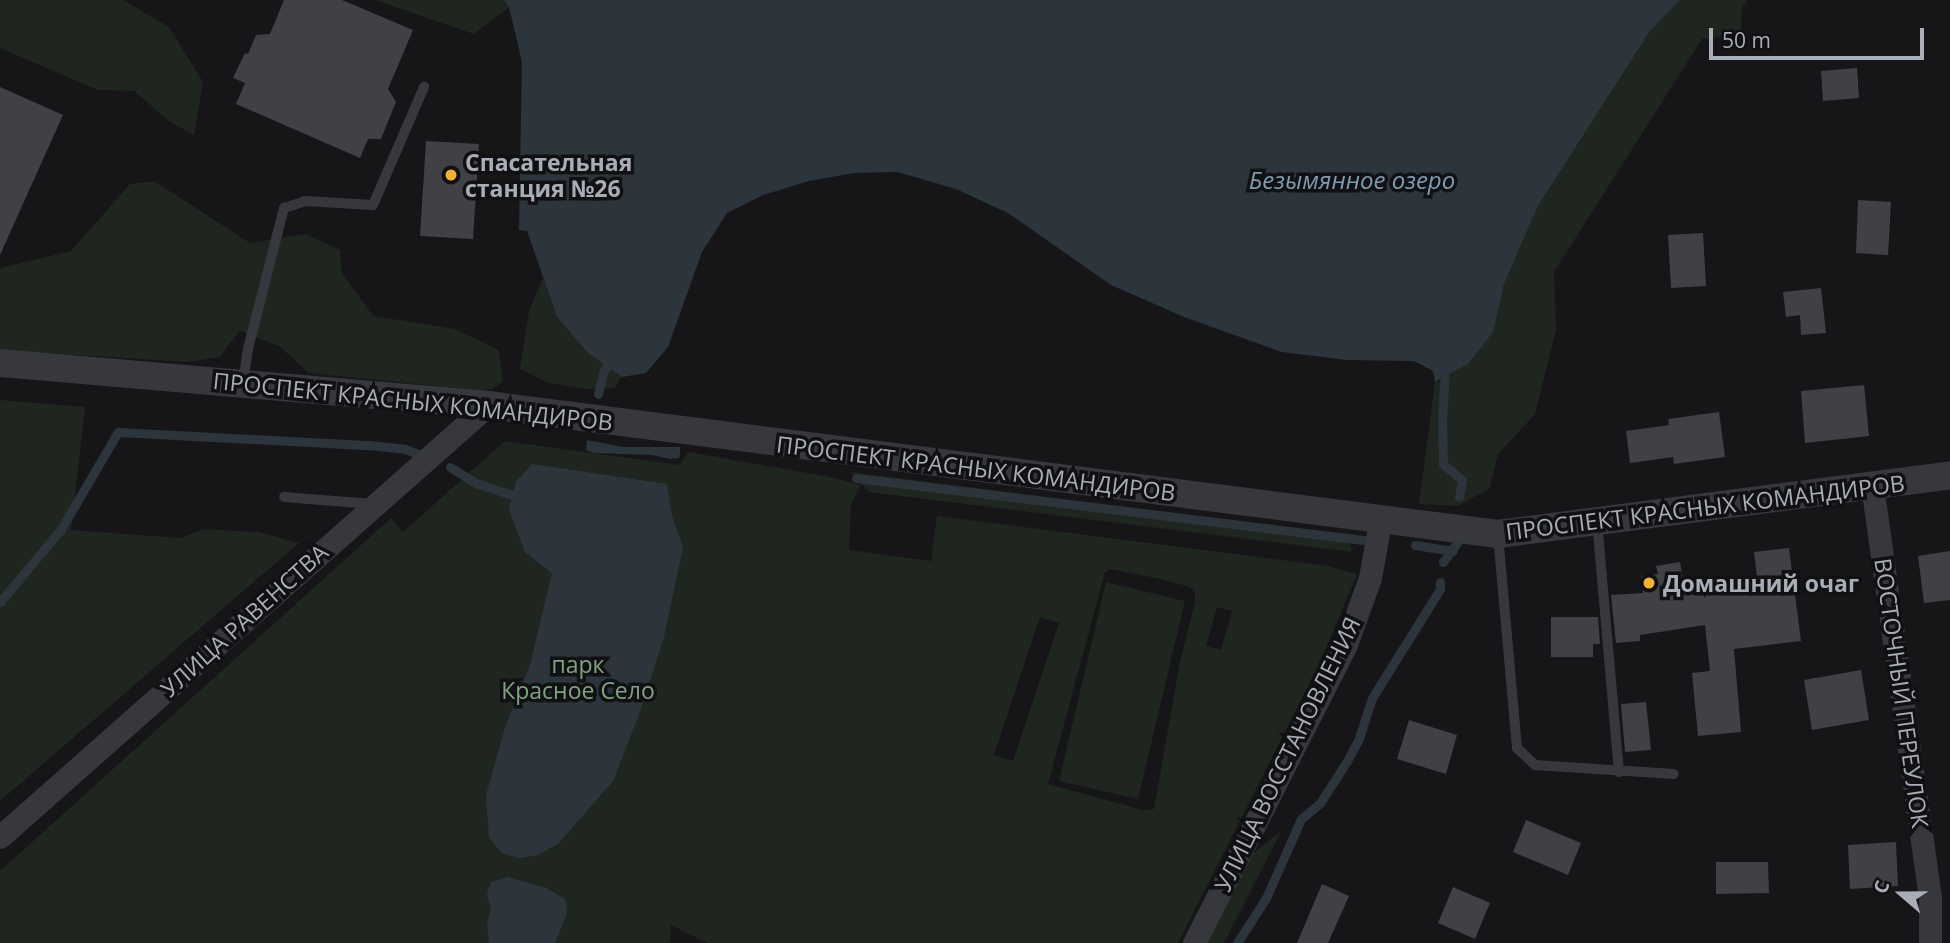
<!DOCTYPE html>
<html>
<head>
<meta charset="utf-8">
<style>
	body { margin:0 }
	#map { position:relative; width:1950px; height:943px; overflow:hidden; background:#161618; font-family:"Open Sans",sans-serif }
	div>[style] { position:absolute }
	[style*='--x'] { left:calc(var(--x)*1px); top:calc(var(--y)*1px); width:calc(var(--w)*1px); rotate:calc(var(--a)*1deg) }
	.green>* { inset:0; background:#1e261f }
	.water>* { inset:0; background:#2c353c }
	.stream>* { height:9px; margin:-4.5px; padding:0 4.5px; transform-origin:4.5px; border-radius:4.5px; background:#2c353c }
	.building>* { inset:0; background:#404145 }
	.service>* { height:10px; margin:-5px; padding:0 5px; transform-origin:5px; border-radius:5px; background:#37383d }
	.minor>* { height:23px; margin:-11.5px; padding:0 11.5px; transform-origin:11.5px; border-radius:11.5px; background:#37383d }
	.tertiary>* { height:28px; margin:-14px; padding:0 14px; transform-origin:14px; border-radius:14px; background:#37383d }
	.dots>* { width:19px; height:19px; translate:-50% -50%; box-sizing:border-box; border:4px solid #111113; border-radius:50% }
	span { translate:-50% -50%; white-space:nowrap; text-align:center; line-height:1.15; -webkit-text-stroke:7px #111113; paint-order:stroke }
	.poi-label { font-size:23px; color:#a8adb8; font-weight:700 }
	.left { translate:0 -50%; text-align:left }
	.street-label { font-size:23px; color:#a8adb8 }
	.park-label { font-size:23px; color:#7fa381 }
	.water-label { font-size:24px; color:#7f9bb3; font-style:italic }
	.north { position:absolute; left:1866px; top:859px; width:70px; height:70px; -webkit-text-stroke:5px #111113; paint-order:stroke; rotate:290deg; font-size:19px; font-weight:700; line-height:28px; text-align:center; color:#a8adb8 }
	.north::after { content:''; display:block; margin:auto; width:24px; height:32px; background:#a8adb8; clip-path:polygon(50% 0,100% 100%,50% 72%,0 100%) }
	.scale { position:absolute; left:1709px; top:28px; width:215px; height:32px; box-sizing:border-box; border:4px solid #a8adb8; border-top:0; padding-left:9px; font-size:21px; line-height:24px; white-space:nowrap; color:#a8adb8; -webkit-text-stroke:5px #111113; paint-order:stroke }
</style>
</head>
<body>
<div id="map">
	<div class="green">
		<div style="clip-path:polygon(0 0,123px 0,169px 27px,203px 82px,194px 135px,169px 121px,134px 91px,98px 90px,0 48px)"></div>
		<div style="clip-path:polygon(375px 0,504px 0,509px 7px,474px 34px)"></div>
		<div style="clip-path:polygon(1680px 0,1748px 0,1742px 7px,1741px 34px,1702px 39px,1554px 272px,1556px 330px,1535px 414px,1498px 454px,1490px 488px,1458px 506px,1419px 504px,1435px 382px,1444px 380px,1492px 332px,1504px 284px,1538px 206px,1650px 31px)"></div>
		<div style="clip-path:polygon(154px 181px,250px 243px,306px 234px,340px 250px,342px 273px,373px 316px,455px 329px,499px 350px,503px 381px,493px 389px,458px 395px,435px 386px,309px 373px,279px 346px,240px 331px,219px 357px,189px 362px,0 350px,0 268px,71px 251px,130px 184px)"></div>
		<div style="clip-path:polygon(543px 278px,557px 317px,588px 353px,622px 377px,614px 388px,584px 389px,549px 383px,520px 369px,529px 311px)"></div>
		<div style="clip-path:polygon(0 400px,85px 407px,71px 530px,181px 538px,204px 529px,258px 532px,299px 543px,0 801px)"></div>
		<div style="clip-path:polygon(evenodd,505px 441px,680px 465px,688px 452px,825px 476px,861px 485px,851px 505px,849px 550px,931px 561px,937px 516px,1328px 566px,1357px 574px,1319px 665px,1178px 943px,707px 943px,671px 925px,670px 943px,0 943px,0 871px,391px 518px,403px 532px,505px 441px,1110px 569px,1161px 579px,1190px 587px,1195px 593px,1195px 602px,1180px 662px,1154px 809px,1143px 810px,1048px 784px,1105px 572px,1110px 569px,505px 441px,1217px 607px,1232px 611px,1221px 650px,1206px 646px,1217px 607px,505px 441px,1040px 617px,1059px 623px,1013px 761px,994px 755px,1040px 617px)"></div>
		<div style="clip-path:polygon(850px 472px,1348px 535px,1352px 552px,869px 492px)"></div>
		<div style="clip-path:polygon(1106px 582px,1185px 601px,1138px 799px,1059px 781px)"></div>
		<div style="clip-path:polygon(1282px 830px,1224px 943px,1206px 943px,1245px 860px)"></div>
	</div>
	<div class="water">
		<div style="clip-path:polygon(504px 0,1680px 0,1650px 31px,1538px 206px,1504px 284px,1493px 332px,1469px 363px,1435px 382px,1433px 371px,1414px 361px,1347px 360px,1282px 352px,1184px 317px,1111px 285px,1008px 213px,956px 189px,898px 172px,854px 173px,809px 181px,763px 195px,727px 213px,702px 252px,668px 347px,646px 373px,622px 377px,588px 353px,557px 317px,527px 231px,519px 230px,522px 62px,509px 7px)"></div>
		<div style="clip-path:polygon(587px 440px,623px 447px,680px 447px,680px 453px,679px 458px,670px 459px,652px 455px,594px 453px,586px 450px)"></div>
		<div style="clip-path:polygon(532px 464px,667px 484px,672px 516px,683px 547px,664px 637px,640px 712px,613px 781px,558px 844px,538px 855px,519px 858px,502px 853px,489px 838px,486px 795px,505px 727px,530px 665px,552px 573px,525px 552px,509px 510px,516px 482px)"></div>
		<div style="clip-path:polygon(508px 877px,546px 888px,565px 899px,567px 914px,555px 943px,489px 943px,487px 924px,491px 909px,487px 894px,491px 882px)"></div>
	</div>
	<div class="stream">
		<div style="--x:1445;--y:368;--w:52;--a:93.3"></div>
		<div style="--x:1442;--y:420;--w:44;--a:88.7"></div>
		<div style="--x:1443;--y:464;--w:25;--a:40"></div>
		<div style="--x:1462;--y:480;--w:17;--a:100"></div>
		<div style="--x:598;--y:394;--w:25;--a:-76"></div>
		<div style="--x:604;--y:370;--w:16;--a:-50"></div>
		<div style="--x:450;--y:467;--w:31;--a:32"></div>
		<div style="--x:476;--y:483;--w:47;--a:18.4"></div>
		<div style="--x:856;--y:478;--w:511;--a:6.97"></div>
		<div style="--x:1415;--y:545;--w:38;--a:9"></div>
		<div style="--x:1443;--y:562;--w:27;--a:-54"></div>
		<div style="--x:0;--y:602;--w:95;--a:-50.1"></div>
		<div style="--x:61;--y:529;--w:113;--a:-59.6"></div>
		<div style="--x:118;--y:432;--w:251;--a:3"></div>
		<div style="--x:369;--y:445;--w:36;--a:6"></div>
		<div style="--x:405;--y:449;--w:17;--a:21"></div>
		<div style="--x:1237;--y:943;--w:54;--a:-57.2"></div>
		<div style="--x:1266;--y:898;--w:86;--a:-66.1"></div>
		<div style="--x:1301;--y:819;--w:25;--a:-40"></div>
		<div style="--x:1320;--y:803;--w:50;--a:-57.3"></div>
		<div style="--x:1347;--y:761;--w:26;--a:-62"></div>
		<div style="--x:1359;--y:738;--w:42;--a:-72"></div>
		<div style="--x:1372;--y:698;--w:128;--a:-58"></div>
		<div style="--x:1440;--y:589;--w:7;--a:-90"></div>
	</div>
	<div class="building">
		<div style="clip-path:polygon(284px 0,342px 0,413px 30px,388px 89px,396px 102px,381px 139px,368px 139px,360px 158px,236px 104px,245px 83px,233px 78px,245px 53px,248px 54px,256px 35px,270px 34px)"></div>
		<div style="clip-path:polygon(1857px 68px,1859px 98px,1823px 101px,1821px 71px)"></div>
		<div style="clip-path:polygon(0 87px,63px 115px,0 255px)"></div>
		<div style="clip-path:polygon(426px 141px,479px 144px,473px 239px,420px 236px)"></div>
		<div style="clip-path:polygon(1858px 200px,1891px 202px,1888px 255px,1856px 253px)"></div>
		<div style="clip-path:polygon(1703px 233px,1706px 286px,1671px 288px,1668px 235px)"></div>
		<div style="clip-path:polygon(1821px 288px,1826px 333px,1801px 335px,1800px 315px,1786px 317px,1783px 292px)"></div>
		<div style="clip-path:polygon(1864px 385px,1869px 436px,1805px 443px,1801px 391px)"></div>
		<div style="clip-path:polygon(1719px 412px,1725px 457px,1674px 464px,1673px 457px,1630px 463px,1626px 431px,1669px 425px,1668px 419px)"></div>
		<div style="clip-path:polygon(1789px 548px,1801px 641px,1734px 649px,1741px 732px,1698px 736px,1692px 673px,1710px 671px,1705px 625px,1640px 635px,1640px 641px,1616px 643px,1611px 595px,1643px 593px,1641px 576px,1658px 574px,1656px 566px,1680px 562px,1685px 593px,1758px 586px,1754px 552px)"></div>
		<div style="clip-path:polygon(1950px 551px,1950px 600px,1924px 603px,1918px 556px)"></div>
		<div style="clip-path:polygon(1551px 617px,1598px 617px,1600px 644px,1593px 644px,1593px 657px,1551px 657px)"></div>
		<div style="clip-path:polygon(1861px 670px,1869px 720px,1812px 730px,1804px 680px)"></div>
		<div style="clip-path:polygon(1646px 702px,1651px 750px,1625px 752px,1621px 704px)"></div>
		<div style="clip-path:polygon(1409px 720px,1457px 735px,1446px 774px,1397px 759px)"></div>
		<div style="clip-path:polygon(1526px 820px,1581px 843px,1568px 875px,1513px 852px)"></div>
		<div style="clip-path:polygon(1896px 842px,1898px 886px,1850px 889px,1848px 845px)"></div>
		<div style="clip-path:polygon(1716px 862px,1768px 862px,1769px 893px,1716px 894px)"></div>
		<div style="clip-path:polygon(1322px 884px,1349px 896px,1328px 943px,1297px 943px)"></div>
		<div style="clip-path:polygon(1453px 887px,1490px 903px,1475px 939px,1438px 923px)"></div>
	</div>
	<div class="service">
		<div style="--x:243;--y:381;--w:32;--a:-81"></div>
		<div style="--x:248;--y:349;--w:146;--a:-75.7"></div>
		<div style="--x:284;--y:208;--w:22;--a:-18"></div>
		<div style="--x:305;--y:201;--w:68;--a:3.4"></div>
		<div style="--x:373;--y:205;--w:129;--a:-66.6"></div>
		<div style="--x:284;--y:497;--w:88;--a:4.5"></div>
		<div style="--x:1597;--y:521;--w:252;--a:85"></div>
		<div style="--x:1498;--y:535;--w:214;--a:84.9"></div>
		<div style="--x:1517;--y:748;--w:25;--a:43"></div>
		<div style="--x:1535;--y:765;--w:139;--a:3.7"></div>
	</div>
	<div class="minor">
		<div style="--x:1872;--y:485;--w:415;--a:82"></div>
		<div style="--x:1930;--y:896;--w:47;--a:90"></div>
		<div style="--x:0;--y:837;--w:652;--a:-41.52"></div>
		<div style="--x:1194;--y:943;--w:332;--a:-63"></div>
		<div style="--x:1345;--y:647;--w:73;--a:-70.1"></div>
		<div style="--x:1370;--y:578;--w:58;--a:-80"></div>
	</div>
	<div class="tertiary">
		<div style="--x:0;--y:363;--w:490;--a:4.9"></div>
		<div style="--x:488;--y:405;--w:1018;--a:7.28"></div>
		<div style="--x:1498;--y:534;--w:456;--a:-7.4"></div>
	</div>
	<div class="dots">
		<div style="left:451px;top:175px;background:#f2b134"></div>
		<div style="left:1649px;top:583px;background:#f2b134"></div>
	</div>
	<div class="poi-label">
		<span class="left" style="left:465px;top:175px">Спасательная<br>станция №26</span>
		<span class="left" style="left:1663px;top:583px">Домашний очаг</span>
	</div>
	<div class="street-label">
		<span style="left:413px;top:401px;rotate:6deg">ПРОСПЕКТ КРАСНЫХ КОМАНДИРОВ</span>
		<span style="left:976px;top:468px;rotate:7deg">ПРОСПЕКТ КРАСНЫХ КОМАНДИРОВ</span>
		<span style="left:1705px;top:507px;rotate:-7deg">ПРОСПЕКТ КРАСНЫХ КОМАНДИРОВ</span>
		<span style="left:244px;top:620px;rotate:-42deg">УЛИЦА РАВЕНСТВА</span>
		<span style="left:1902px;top:693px;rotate:82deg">ВОСТОЧНЫЙ ПЕРЕУЛОК</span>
		<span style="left:1287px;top:754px;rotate:-64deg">УЛИЦА ВОССТАНОВЛЕНИЯ</span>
	</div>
	<div class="park-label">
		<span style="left:578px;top:677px">парк<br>Красное Село</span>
	</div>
	<div class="water-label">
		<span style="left:1352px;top:180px">Безымянное озеро</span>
	</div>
	<div class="north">С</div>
	<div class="scale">50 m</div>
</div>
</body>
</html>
